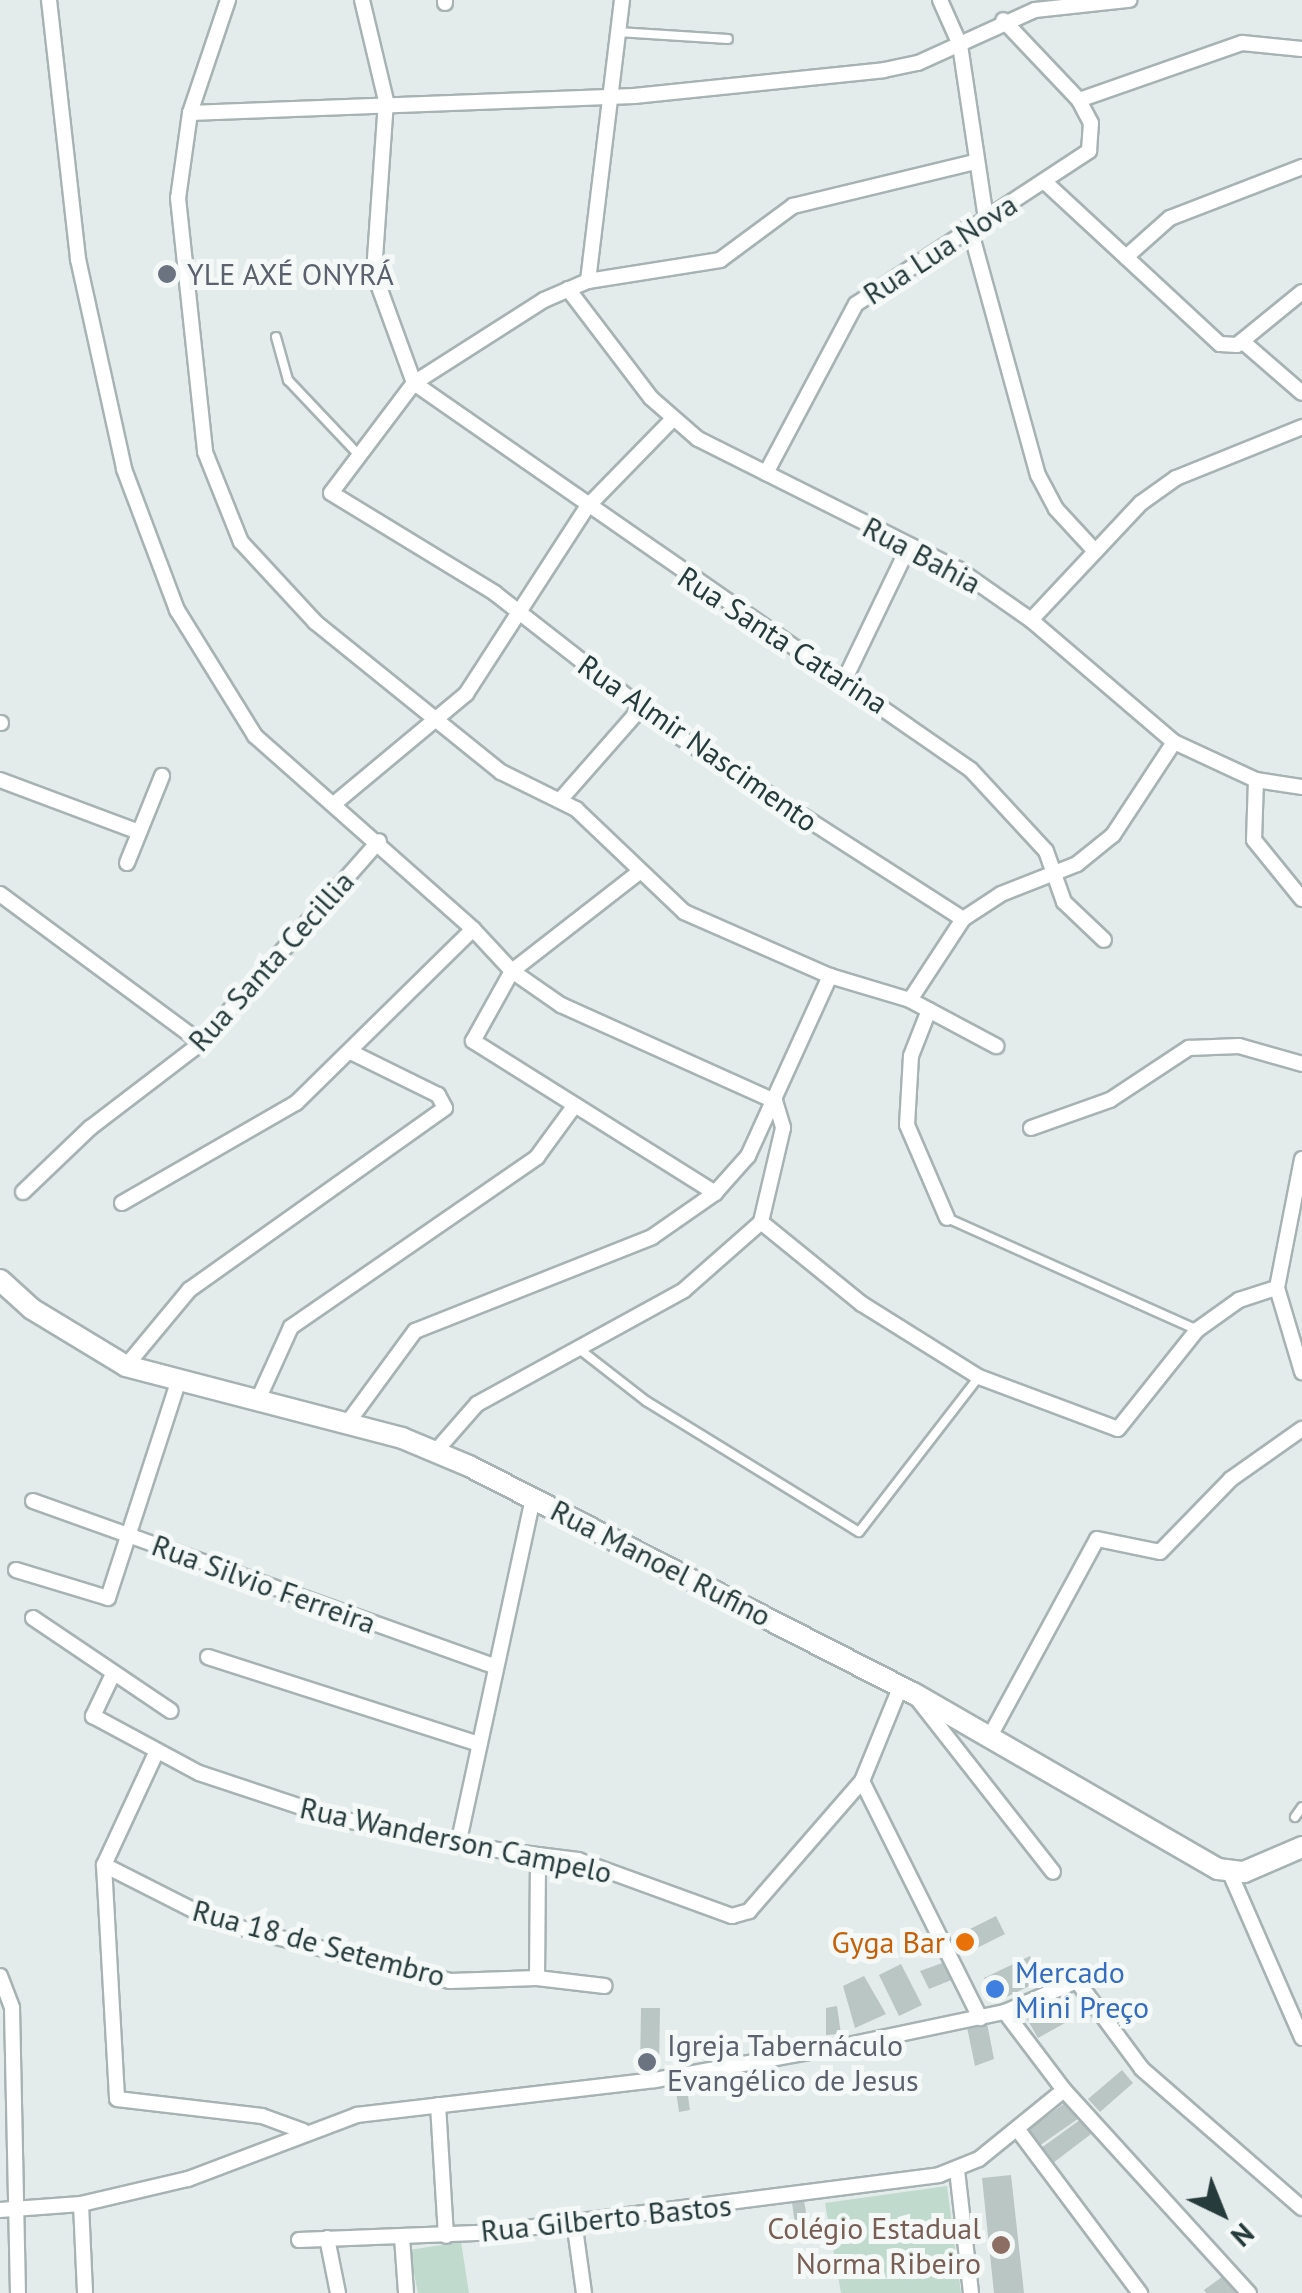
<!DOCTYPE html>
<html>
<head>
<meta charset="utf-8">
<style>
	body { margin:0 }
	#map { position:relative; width:1302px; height:2293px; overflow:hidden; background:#e4eceb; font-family:"PT Sans",sans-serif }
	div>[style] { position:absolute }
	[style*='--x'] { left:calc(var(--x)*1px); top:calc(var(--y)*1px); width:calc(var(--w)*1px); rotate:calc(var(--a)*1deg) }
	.green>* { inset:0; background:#c0dace }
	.building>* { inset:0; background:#bac6c4 }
	.roads { filter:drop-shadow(2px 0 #a7b3b3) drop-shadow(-2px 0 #a7b3b3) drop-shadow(0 2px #a7b3b3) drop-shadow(0 -2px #a7b3b3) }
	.service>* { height:8px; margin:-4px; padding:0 4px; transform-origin:4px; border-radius:4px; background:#fff }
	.minor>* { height:14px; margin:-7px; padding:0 7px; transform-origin:7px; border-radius:7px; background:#fff }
	.secondary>* { height:20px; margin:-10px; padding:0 10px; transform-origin:10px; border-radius:10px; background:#fff }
	.dots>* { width:28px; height:28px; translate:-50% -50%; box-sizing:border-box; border:5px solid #f4f9f8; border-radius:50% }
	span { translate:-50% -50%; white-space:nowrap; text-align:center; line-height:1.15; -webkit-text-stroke:10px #f4f9f8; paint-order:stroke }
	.street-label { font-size:30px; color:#263b3b }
	.worship-label { font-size:30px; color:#5b616d }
	.left { translate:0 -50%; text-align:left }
	.food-label { font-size:30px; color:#c56008 }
	.right { translate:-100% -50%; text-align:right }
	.shop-label { font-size:30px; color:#366cbe }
	.education-label { font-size:30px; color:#785e54 }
	.north { position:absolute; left:1172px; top:2163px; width:100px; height:100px; -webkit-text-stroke:8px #f4f9f8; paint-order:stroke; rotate:137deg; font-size:28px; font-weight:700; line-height:40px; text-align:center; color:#263b3b }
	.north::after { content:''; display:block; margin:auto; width:35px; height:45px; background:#263b3b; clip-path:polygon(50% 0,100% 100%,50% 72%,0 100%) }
</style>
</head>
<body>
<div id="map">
	<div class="green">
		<div style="clip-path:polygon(947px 2186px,961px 2293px,841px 2293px,825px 2203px)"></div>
		<div style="clip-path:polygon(461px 2242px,469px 2293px,418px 2293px,409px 2250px)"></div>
	</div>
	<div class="building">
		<div style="clip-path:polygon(996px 1916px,1005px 1934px,963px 1955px,954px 1937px)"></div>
		<div style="clip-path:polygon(1030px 1956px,1042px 1980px,996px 2002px,984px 1978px)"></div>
		<div style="clip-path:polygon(945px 1962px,954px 1979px,929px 1989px,920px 1971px)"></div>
		<div style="clip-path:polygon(901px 1964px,922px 2005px,899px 2016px,879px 1975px)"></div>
		<div style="clip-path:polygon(864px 1976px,886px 2014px,855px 2028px,843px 1986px)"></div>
		<div style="clip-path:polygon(1054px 2004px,1065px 2023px,1038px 2038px,1027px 2019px)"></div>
		<div style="clip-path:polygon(837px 2006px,841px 2034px,826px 2035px,826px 2008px)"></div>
		<div style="clip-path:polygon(641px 2008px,660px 2008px,659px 2068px,640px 2068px)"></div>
		<div style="clip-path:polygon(987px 2023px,994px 2059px,975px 2066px,967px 2027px)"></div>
		<div style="clip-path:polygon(1122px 2070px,1133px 2083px,1100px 2112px,1088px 2099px)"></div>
		<div style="clip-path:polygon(686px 2082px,690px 2110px,679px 2112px,675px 2084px)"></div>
		<div style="clip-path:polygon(1069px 2100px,1082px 2116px,1039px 2146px,1028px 2130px)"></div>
		<div style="clip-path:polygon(1084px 2117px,1095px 2131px,1053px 2163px,1041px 2148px)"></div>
		<div style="clip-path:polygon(1011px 2175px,1024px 2293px,994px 2293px,982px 2178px)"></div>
		<div style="clip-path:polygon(804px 2201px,809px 2229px,796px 2231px,792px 2203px)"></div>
		<div style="clip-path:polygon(1226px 2274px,1239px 2293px,1206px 2293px,1204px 2290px)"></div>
	</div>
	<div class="roads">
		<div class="service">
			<div style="--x:618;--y:32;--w:110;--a:3.6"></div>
			<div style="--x:276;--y:337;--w:45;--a:74.4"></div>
			<div style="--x:288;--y:380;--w:99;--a:46.6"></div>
			<div style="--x:947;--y:1218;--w:274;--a:24.1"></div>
			<div style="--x:578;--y:1348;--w:86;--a:37.9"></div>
			<div style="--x:646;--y:1401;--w:250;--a:31.6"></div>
			<div style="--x:859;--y:1532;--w:196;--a:-52.3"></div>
			<div style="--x:1295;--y:1817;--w:12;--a:-55"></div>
		</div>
		<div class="minor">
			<div style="--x:49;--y:0;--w:261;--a:83.6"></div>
			<div style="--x:78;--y:259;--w:215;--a:77.6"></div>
			<div style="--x:124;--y:469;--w:151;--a:69.4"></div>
			<div style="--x:177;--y:610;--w:148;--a:58.2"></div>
			<div style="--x:255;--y:736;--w:291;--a:41.5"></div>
			<div style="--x:228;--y:0;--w:119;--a:108.6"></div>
			<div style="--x:190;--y:113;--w:86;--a:98"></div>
			<div style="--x:178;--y:198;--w:255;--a:83.9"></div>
			<div style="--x:205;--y:452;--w:97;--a:68.2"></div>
			<div style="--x:241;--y:542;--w:109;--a:47.2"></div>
			<div style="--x:315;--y:622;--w:239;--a:38.9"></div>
			<div style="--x:501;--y:772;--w:84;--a:26.3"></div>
			<div style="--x:576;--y:809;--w:149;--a:43.6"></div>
			<div style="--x:684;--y:912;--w:159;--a:23.7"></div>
			<div style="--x:830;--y:976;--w:84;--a:16.7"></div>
			<div style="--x:910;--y:1000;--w:98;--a:28.1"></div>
			<div style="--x:362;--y:0;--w:104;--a:76.6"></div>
			<div style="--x:386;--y:101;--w:172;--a:94"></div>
			<div style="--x:374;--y:273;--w:117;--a:70"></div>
			<div style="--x:414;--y:383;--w:678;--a:34.79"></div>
			<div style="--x:971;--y:770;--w:110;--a:47.2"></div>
			<div style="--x:1046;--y:851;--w:54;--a:70.6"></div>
			<div style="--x:1064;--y:902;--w:55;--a:43.5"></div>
			<div style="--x:445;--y:0;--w:3;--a:90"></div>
			<div style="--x:940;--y:0;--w:49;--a:66"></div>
			<div style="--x:960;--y:45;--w:170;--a:81.5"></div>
			<div style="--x:1079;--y:100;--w:173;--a:-19.3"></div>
			<div style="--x:1242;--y:43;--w:60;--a:5.7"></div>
			<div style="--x:190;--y:113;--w:444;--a:-2.2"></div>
			<div style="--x:634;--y:96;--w:251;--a:-5.9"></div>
			<div style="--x:884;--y:70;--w:35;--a:-12"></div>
			<div style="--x:918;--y:63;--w:128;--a:-24.4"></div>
			<div style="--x:1035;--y:10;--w:95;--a:-6.1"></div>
			<div style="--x:1046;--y:183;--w:237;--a:42.8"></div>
			<div style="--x:1220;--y:344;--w:17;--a:3"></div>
			<div style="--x:1237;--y:345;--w:84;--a:-39.2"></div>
			<div style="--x:969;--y:225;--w:259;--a:74.6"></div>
			<div style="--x:1038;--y:475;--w:38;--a:62"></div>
			<div style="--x:1056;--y:509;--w:56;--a:47.2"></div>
			<div style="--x:1126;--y:257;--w:59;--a:-41.6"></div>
			<div style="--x:1170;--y:218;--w:142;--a:-21.1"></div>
			<div style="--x:588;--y:281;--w:283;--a:-83.1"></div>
			<div style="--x:568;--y:289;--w:137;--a:52.7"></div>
			<div style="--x:651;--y:398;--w:62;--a:41.1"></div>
			<div style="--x:698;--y:439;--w:291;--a:26.6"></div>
			<div style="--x:958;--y:569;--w:89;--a:34.9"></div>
			<div style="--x:1031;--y:620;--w:188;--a:40.5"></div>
			<div style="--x:1174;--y:742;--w:90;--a:24.9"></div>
			<div style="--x:1256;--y:780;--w:47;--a:8.7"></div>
			<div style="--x:1242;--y:341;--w:79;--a:40.9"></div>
			<div style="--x:766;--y:473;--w:191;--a:-62"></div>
			<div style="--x:856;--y:304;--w:279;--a:-33.3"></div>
			<div style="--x:1089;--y:151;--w:28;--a:-86"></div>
			<div style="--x:1091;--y:123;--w:26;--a:-118"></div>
			<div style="--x:1079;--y:100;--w:110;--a:-133.5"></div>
			<div style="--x:1031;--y:620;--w:161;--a:-46.8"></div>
			<div style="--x:1141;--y:503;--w:43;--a:-35.5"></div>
			<div style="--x:1176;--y:478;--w:136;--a:-22"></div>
			<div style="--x:843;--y:683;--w:152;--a:-64.3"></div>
			<div style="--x:0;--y:723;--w:1;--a:0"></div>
			<div style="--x:0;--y:780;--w:148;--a:20.5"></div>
			<div style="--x:1256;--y:780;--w:60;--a:91.9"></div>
			<div style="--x:1254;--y:840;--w:76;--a:50.9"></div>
			<div style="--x:561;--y:799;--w:120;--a:-48.7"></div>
			<div style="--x:334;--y:804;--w:172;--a:-39.8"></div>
			<div style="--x:466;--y:694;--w:223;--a:-57.1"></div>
			<div style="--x:587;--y:507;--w:122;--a:-45.7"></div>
			<div style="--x:127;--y:863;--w:94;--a:-68.1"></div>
			<div style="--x:638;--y:873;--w:160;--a:142.1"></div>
			<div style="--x:512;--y:971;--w:80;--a:119.1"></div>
			<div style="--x:473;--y:1041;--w:286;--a:32.1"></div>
			<div style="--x:0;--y:894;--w:250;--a:36.5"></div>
			<div style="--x:963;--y:919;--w:337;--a:-147.3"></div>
			<div style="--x:679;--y:737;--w:234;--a:-142"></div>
			<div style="--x:495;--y:593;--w:192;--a:-148.6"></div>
			<div style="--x:331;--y:493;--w:138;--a:-53"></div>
			<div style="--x:414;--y:383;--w:154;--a:-32.6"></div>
			<div style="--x:544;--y:300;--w:48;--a:-23.4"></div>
			<div style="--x:588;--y:281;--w:134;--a:-9"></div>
			<div style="--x:720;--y:260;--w:91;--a:-36.5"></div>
			<div style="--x:793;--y:206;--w:187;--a:-13.6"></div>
			<div style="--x:910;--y:1000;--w:97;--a:-56.8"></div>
			<div style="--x:963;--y:919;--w:45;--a:-33.3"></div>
			<div style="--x:1001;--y:894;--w:82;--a:-21.5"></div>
			<div style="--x:1077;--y:864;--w:46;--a:-38.9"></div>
			<div style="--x:1113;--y:835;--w:111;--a:-56.7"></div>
			<div style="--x:929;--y:1010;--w:49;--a:111.4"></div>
			<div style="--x:911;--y:1056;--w:69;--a:93.3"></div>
			<div style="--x:907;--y:1125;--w:101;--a:66.7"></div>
			<div style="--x:1031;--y:1128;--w:84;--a:-19.5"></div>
			<div style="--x:1110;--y:1100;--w:95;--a:-33.4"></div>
			<div style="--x:1189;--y:1048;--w:50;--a:-2.3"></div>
			<div style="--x:1239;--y:1046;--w:66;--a:15.9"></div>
			<div style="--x:1302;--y:1159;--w:131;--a:101"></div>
			<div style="--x:1277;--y:1288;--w:88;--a:73.4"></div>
			<div style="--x:23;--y:1192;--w:93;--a:-43.7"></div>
			<div style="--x:90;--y:1128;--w:140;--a:-37.4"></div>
			<div style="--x:201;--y:1043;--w:269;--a:-48.6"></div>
			<div style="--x:122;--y:1203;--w:201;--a:-29.9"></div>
			<div style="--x:296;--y:1103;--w:248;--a:-44.5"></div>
			<div style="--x:473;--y:929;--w:57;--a:47.1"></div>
			<div style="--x:512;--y:971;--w:60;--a:34.8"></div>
			<div style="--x:561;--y:1005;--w:235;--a:24.2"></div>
			<div style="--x:775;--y:1101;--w:28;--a:73"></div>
			<div style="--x:783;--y:1128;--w:97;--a:103.2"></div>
			<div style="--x:761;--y:1222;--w:130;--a:39.1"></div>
			<div style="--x:862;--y:1304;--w:138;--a:32"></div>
			<div style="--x:979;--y:1377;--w:148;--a:20.5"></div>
			<div style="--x:1118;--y:1429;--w:127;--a:-51.4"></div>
			<div style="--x:1197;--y:1330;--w:52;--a:-35.5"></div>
			<div style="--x:1239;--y:1300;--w:40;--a:-18"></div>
			<div style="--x:126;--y:1366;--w:99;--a:-50.3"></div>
			<div style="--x:189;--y:1290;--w:314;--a:-35.4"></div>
			<div style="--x:445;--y:1108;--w:15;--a:-118"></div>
			<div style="--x:438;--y:1095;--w:95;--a:-153.7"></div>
			<div style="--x:257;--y:1402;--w:82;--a:-65.6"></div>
			<div style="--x:291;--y:1327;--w:299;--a:-34.6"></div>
			<div style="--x:537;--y:1157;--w:64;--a:-53.8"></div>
			<div style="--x:346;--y:1425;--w:117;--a:-53.7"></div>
			<div style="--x:415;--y:1331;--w:255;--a:-21.6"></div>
			<div style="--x:652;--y:1237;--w:77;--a:-34.9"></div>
			<div style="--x:715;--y:1193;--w:50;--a:-48.3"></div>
			<div style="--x:748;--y:1156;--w:198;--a:-65.5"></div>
			<div style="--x:435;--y:1452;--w:64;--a:-48.8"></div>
			<div style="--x:477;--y:1404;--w:236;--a:-28.8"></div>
			<div style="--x:684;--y:1290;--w:103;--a:-41.4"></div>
			<div style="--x:33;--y:1501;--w:492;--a:19.7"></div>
			<div style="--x:16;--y:1570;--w:96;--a:16.9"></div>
			<div style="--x:108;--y:1598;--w:223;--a:-72"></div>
			<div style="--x:33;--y:1618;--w:166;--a:34"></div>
			<div style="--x:208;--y:1657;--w:285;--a:17.8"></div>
			<div style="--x:113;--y:1674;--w:47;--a:115.5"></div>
			<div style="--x:93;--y:1716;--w:120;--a:28.3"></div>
			<div style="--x:199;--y:1773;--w:136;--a:18.4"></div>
			<div style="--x:328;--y:1816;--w:133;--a:12.6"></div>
			<div style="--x:458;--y:1845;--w:121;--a:7.1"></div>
			<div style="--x:578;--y:1860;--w:164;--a:20"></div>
			<div style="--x:732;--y:1916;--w:18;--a:-16"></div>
			<div style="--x:749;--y:1911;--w:172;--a:-49"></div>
			<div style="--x:862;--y:1781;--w:100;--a:-67.8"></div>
			<div style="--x:919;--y:1701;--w:217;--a:51.9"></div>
			<div style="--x:989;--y:1738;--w:226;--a:-61.5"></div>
			<div style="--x:1097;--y:1539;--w:64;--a:11.7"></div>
			<div style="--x:1160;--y:1552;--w:102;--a:-45.8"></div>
			<div style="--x:1231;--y:1479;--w:87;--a:-35.2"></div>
			<div style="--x:156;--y:1753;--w:123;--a:114.9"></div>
			<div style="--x:104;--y:1865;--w:234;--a:86.8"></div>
			<div style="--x:117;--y:2099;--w:146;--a:6.7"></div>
			<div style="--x:262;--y:2116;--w:44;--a:20.1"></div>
			<div style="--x:862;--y:1781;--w:265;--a:63.5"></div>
			<div style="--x:458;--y:1845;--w:355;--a:-77.8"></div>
			<div style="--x:104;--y:1865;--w:127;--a:26.8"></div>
			<div style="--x:217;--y:1922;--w:240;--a:14.2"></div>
			<div style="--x:450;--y:1981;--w:87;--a:-2"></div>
			<div style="--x:537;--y:1978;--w:68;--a:6.7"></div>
			<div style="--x:1230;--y:1873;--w:180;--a:66.4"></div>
			<div style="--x:0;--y:1976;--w:34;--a:69"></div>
			<div style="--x:12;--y:2008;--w:285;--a:88.8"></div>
			<div style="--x:537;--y:1978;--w:123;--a:-89.5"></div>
			<div style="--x:1005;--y:2012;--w:98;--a:52.9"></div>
			<div style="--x:1064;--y:2090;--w:275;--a:47.7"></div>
			<div style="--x:438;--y:2105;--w:131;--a:86.5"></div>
			<div style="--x:1018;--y:2130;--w:204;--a:53.2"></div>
			<div style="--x:957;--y:2170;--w:124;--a:83.5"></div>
			<div style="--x:81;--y:2204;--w:89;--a:87.4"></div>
			<div style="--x:0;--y:2210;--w:81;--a:-4.2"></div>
			<div style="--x:81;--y:2204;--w:110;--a:-13.2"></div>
			<div style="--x:188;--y:2179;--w:181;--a:-20.7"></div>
			<div style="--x:357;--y:2115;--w:300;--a:-6.7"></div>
			<div style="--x:655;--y:2080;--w:191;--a:-10.3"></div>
			<div style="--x:843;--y:2046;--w:166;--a:-11.9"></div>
			<div style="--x:1005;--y:2012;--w:78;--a:-23.3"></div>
			<div style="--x:1077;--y:1981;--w:109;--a:53.5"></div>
			<div style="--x:1142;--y:2069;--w:212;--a:41"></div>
			<div style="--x:574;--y:2221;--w:73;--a:82.1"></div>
			<div style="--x:402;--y:2237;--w:56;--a:85.9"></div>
			<div style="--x:327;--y:2238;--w:56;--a:78.7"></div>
			<div style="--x:299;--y:2240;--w:196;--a:-2.3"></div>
			<div style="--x:495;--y:2232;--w:448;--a:-7.3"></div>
			<div style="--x:939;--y:2175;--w:43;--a:-21.8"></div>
			<div style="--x:979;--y:2159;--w:109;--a:-39.1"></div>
		</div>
		<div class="secondary">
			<div style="--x:0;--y:1280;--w:43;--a:42.2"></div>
			<div style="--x:32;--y:1309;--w:110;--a:31.2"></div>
			<div style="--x:126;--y:1366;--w:285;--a:14.6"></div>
			<div style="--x:402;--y:1438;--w:73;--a:22.7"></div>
			<div style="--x:469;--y:1466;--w:499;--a:27.1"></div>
			<div style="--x:913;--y:1693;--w:352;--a:30"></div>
			<div style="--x:1218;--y:1869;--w:26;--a:7"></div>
			<div style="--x:1244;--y:1872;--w:63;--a:-23.3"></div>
		</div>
	</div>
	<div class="dots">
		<div style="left:167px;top:274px;background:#6b7280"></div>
		<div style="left:965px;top:1942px;background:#e8710a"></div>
		<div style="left:995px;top:1989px;background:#3f7fe0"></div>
		<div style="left:647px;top:2062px;background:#6b7280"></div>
		<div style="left:1001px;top:2245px;background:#8d6e63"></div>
	</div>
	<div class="street-label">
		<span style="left:940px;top:249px;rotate:-33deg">Rua Lua Nova</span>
		<span style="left:922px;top:555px;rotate:28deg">Rua Bahia</span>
		<span style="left:783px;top:640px;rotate:33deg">Rua Santa Catarina</span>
		<span style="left:698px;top:743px;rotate:35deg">Rua Almir Nascimento</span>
		<span style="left:271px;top:961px;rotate:-48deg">Rua Santa Cecillia</span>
		<span style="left:661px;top:1563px;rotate:27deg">Rua Manoel Rufino</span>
		<span style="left:264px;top:1584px;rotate:20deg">Rua Silvio Ferreira</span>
		<span style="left:456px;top:1840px;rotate:12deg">Rua Wanderson Campelo</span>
		<span style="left:319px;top:1943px;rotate:15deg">Rua 18 de Setembro</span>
		<span style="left:606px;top:2218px;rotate:-6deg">Rua Gilberto Bastos</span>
	</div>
	<div class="worship-label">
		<span class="left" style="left:187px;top:274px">YLE AXÉ ONYRÁ</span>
		<span class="left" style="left:667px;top:2062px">Igreja Tabernáculo<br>Evangélico de Jesus</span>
	</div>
	<div class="food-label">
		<span class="right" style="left:945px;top:1942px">Gyga Bar</span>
	</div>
	<div class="shop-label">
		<span class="left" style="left:1015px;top:1989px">Mercado<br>Mini Preço</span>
	</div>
	<div class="education-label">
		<span class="right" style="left:981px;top:2245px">Colégio Estadual<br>Norma Ribeiro</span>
	</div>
	<div class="north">N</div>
</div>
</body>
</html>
